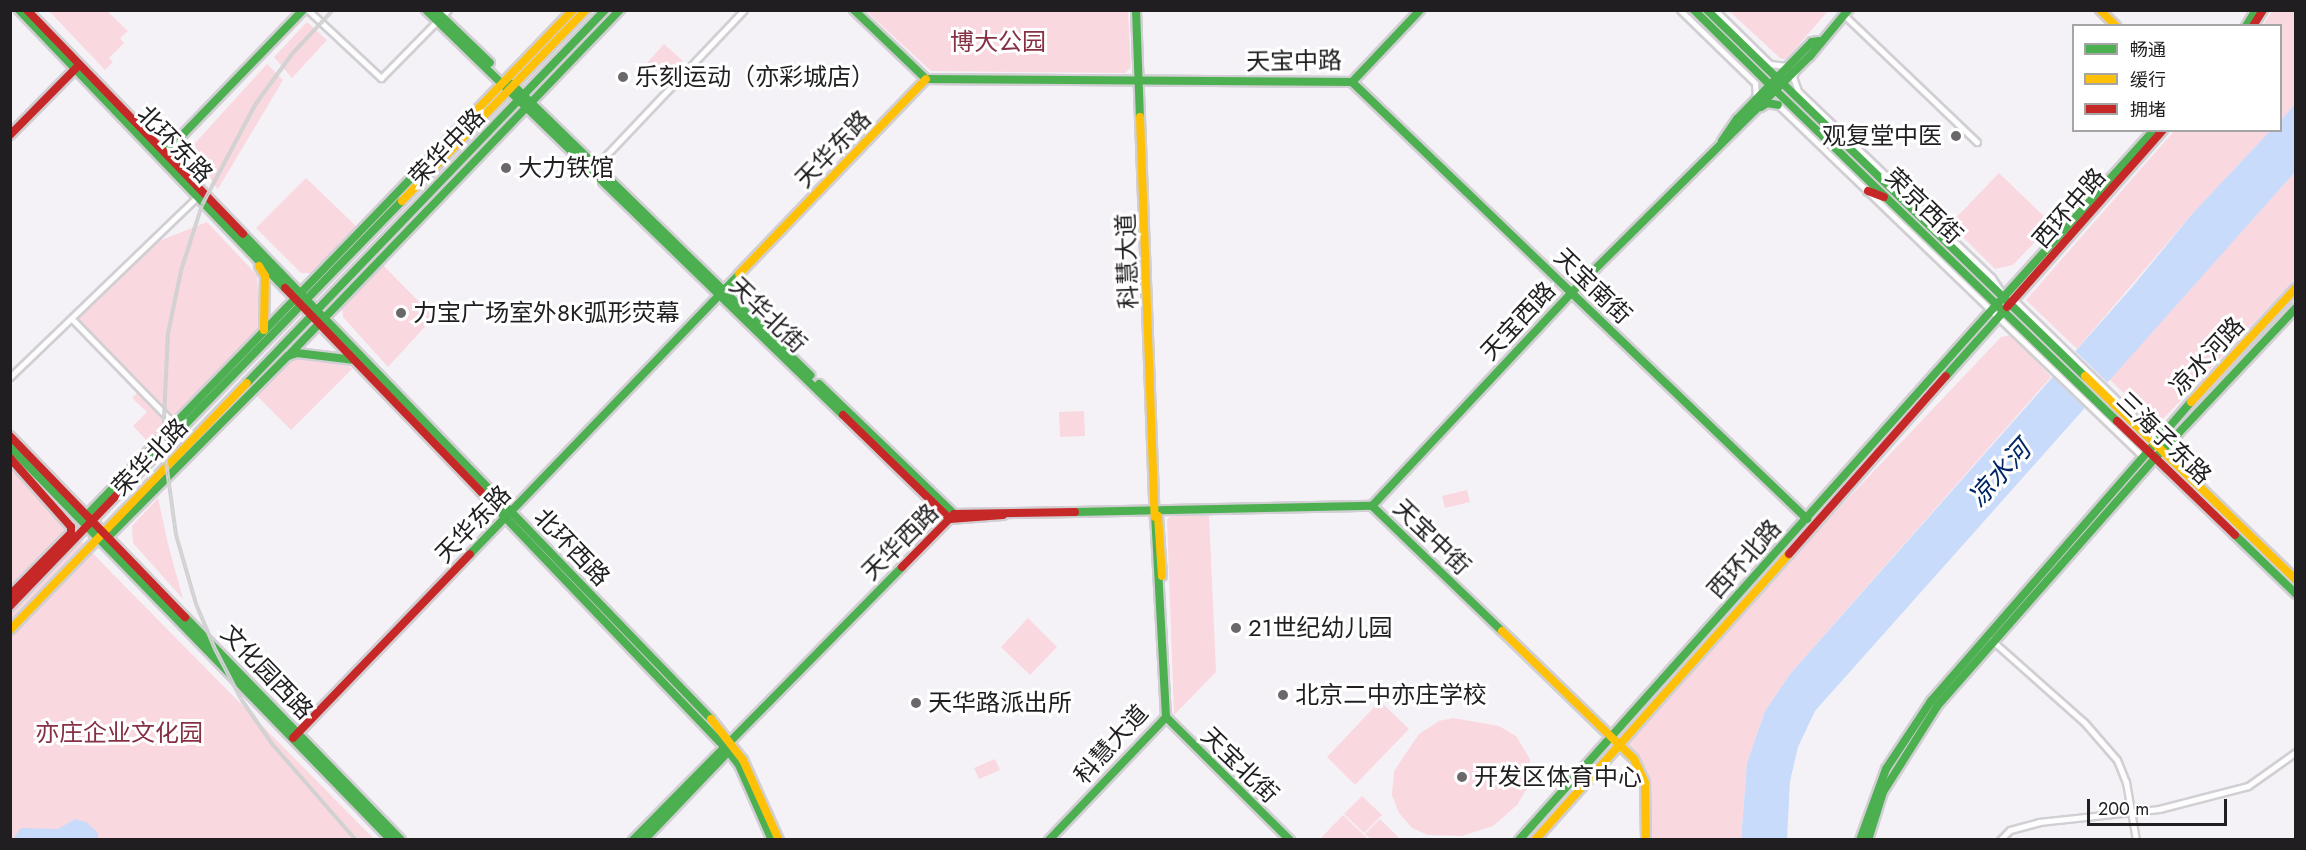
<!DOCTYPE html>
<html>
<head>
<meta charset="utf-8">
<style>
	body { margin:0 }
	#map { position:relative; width:2306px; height:850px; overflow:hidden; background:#f5f2f7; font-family:Jost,"Noto Sans SC",sans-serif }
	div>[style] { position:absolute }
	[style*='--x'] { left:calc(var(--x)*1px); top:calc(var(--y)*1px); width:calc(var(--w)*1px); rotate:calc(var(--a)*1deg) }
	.green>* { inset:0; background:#fad8df }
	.water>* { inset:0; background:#c8dbfb }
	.pier>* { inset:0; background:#f5f2f7 }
	.roads { filter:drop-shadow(2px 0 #d1cfd3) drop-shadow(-2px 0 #d1cfd3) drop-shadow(0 2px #d1cfd3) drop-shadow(0 -2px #d1cfd3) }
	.street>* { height:5px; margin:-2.5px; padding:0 2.5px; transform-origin:2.5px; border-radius:2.5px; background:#fefdfe }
	.fast>* { height:8px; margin:-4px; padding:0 4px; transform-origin:4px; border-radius:4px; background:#4caf50 }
	.slow>* { height:8px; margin:-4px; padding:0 4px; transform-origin:4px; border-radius:4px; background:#ffc107 }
	.jam>* { height:8px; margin:-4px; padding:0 4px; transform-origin:4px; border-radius:4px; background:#c62828 }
	.rail>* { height:4px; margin-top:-2px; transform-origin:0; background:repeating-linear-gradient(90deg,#fff 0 4.5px,#d1d1d2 0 9px); box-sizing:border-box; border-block:2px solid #d1d1d2 }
	.dots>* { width:16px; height:16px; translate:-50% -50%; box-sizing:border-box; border:3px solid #fff; border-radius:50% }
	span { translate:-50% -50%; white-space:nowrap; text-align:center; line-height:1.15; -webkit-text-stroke:6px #fff; paint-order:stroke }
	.park-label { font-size:24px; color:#853043 }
	.street-label { font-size:24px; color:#201e21 }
	.poi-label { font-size:24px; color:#201e21 }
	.left { translate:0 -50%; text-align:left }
	.right { translate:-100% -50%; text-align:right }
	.water-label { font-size:26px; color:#002663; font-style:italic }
	.frame { position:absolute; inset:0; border:12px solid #201e21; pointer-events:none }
	.legend { position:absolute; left:2072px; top:24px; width:210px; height:108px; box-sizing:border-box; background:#fff; border:2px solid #a6a5a6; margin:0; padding:8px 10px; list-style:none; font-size:18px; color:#201e21 }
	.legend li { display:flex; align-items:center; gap:12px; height:30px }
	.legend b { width:30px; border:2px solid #a6a5a6 }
	.scale { position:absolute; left:2087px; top:799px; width:140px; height:27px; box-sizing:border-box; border:3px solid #201e21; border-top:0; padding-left:8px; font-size:18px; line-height:21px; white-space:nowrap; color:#201e21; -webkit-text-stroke:4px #fff; paint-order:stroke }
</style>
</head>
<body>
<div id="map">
	<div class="green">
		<div style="clip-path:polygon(1829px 10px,1786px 59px,1781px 59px,1729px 11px)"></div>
		<div style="clip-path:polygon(49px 11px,107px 11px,128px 31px,120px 38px,124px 43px,109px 58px,113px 62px,105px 70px)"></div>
		<div style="clip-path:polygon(866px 11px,1128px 11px,1131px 67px,1125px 73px,931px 71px)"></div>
		<div style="clip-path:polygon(2272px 11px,2295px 11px,2295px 104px,2281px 120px,2280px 26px,2263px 25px)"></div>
		<div style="clip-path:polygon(307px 22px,327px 40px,292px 78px,274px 57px)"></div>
		<div style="clip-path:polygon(664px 44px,683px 61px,664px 78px,647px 63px)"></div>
		<div style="clip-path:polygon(267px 64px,283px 80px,218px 189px,188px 159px,187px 152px)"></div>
		<div style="clip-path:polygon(2174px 131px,2270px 131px,2192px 214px,2077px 349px,2026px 300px)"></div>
		<div style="clip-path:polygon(2295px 172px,2295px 279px,2164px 418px,2148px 417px,2109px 379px)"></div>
		<div style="clip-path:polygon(1999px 173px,2052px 224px,2013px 265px,1995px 269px,1950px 224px)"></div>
		<div style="clip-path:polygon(306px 178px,356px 226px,311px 273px,301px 273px,256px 228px)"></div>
		<div style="clip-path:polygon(207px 222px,257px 275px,260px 326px,150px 444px,133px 426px,147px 412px,132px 398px,143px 387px,79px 322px,79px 317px,149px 245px)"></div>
		<div style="clip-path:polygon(382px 264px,434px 317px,388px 367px,343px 317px,342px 306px)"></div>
		<div style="clip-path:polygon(2011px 335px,2051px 377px,1790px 674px,1765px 711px,1747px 763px,1741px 839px,1650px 839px,1649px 779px,1628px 744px,1818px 530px,2001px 337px)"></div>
		<div style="clip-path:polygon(294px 359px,341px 360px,352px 369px,291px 430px,257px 396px)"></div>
		<div style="clip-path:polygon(1084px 411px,1085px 436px,1060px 437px,1059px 412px)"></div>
		<div style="clip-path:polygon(10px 467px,105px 566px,374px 839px,11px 839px)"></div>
		<div style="clip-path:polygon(1467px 490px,1470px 502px,1445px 508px,1442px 496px)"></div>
		<div style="clip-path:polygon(158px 498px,168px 544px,183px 599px,133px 543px,132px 526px)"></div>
		<div style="clip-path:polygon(1209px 515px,1216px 672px,1174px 715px,1167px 520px,1170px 516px)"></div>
		<div style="clip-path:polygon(1028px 618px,1057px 647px,1030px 675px,1001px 647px)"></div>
		<div style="clip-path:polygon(1380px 701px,1409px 729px,1355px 785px,1327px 757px)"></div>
		<div style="clip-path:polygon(1453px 718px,1499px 726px,1516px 736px,1530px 759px,1529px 785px,1517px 805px,1493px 826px,1462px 836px,1428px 835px,1412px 828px,1399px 813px,1392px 795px,1394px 771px,1419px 734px,1439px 721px)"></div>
		<div style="clip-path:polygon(995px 759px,1000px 770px,979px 779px,974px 768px)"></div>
		<div style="clip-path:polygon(1362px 796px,1382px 815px,1364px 833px,1344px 814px)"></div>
		<div style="clip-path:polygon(1343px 815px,1368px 839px,1320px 839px)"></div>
		<div style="clip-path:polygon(1380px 819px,1400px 839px,1371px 839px,1365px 834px)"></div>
	</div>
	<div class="water">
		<div style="clip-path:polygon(2295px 104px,2295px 172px,1815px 711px,1798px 747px,1790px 781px,1787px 839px,1741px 840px,1747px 763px,1765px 711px,1790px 674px,2133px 286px,2192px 214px,2270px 131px,2280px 130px,2281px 120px)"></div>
		<div style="clip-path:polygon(75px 819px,86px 822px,98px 833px,98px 839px,13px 839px,21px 828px,58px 829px)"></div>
	</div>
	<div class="pier">
		<div style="clip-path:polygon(2073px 349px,2109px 384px,2087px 409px,2051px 374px)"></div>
	</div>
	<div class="roads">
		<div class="street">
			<div style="--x:308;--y:10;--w:100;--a:43"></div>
			<div style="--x:381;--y:78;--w:95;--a:-45.4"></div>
			<div style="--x:1680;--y:10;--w:105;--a:44.2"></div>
			<div style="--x:1755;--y:83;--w:16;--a:86"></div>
			<div style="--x:1715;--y:10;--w:77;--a:44.5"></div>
			<div style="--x:1770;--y:64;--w:17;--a:7"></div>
			<div style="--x:1844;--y:15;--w:184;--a:43.7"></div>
			<div style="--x:1795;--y:72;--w:5;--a:112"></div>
			<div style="--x:1793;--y:77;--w:15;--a:70"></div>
			<div style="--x:1798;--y:91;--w:269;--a:43.9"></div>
			<div style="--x:1992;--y:278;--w:14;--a:56"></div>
			<div style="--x:1778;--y:105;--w:506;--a:43.96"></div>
			<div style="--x:595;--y:167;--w:216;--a:-46.5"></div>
			<div style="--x:2014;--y:300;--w:199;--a:44.2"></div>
			<div style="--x:72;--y:319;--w:146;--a:45.8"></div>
			<div style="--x:10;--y:377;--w:257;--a:-43.9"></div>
			<div style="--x:1987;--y:636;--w:130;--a:41.6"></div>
			<div style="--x:2084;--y:722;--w:50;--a:49"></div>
			<div style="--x:2117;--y:760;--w:24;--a:68"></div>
			<div style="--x:2126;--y:782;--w:59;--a:80.2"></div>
			<div style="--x:2000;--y:840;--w:14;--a:-45"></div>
			<div style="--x:2010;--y:830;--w:30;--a:-15"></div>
			<div style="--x:2039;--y:822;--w:121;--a:-6.2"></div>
			<div style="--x:2159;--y:809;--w:92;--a:-14.5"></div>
			<div style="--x:2248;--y:786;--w:59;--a:-35.3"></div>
		</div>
		<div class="fast">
			<div style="--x:19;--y:10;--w:385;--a:46.3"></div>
			<div style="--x:426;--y:10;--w:581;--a:44.16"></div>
			<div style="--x:435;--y:10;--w:76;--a:43.9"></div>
			<div style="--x:854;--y:10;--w:100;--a:43.8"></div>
			<div style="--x:926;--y:79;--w:426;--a:0.4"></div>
			<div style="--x:1352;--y:82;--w:99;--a:-46.6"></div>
			<div style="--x:1136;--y:10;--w:107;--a:87.9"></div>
			<div style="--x:1694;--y:10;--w:107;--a:44.6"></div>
			<div style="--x:1707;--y:10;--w:98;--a:44.2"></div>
			<div style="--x:2246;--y:26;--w:19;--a:-58"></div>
			<div style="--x:1777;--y:78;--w:429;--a:44.1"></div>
			<div style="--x:1352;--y:82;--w:631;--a:43.84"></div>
			<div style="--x:512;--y:84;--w:417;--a:44.3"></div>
			<div style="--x:1770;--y:85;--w:483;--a:44.1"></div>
			<div style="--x:1761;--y:107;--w:7;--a:-34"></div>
			<div style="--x:1767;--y:103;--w:11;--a:10"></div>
			<div style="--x:1722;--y:141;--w:27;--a:-56"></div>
			<div style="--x:1737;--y:119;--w:107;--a:-45.8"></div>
			<div style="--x:1812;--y:42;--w:7;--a:-8"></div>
			<div style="--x:162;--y:156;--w:203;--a:-46"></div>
			<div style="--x:243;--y:234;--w:674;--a:46.02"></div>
			<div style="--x:2000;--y:301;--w:230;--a:-48"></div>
			<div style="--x:288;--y:356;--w:480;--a:-46.2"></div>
			<div style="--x:1946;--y:376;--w:87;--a:-48.3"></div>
			<div style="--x:247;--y:383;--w:517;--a:-46.18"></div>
			<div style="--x:819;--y:384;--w:187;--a:43.9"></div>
			<div style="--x:10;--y:447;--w:547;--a:45.89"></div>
			<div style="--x:142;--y:469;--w:373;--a:-45.9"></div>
			<div style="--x:481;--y:492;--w:353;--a:46.3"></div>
			<div style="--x:725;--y:747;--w:23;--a:52"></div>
			<div style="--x:739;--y:765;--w:82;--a:66.3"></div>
			<div style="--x:1372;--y:506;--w:291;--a:-46.9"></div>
			<div style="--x:1571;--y:293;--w:337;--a:-44.8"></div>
			<div style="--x:1810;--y:56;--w:60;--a:-50.4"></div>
			<div style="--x:1075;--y:512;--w:297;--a:-1.2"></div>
			<div style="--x:1372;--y:506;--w:180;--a:43.9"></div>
			<div style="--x:87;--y:527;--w:12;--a:-90"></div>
			<div style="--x:87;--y:515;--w:552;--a:-46.1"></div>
			<div style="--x:2235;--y:535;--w:85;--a:44"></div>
			<div style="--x:106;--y:539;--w:258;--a:-45.2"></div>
			<div style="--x:288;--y:356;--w:9;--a:-18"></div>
			<div style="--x:297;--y:353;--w:58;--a:6.9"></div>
			<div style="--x:470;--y:554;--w:388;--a:-46.1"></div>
			<div style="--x:185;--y:617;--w:310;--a:45.9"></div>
			<div style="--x:1166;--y:717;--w:175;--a:44.8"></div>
			<div style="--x:633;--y:840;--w:383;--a:-45.4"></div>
			<div style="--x:644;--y:840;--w:124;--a:-46.3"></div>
			<div style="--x:1049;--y:840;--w:170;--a:-46.4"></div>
			<div style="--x:1166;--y:717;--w:200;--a:-93.1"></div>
			<div style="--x:1519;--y:840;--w:718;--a:-48.27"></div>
			<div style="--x:1860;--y:840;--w:76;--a:-69.9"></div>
			<div style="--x:1886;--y:769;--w:82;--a:-56.5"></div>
			<div style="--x:1931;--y:701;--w:396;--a:-49"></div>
			<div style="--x:1868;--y:840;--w:50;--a:-72.6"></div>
			<div style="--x:1883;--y:792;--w:103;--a:-57.7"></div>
			<div style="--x:1938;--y:705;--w:330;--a:-48.7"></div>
			<div style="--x:2156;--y:457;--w:204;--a:-46.8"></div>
		</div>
		<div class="slow">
			<div style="--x:2100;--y:10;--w:23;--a:45"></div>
			<div style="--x:470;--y:117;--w:149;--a:-46.1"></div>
			<div style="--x:1140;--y:117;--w:400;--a:87.9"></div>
			<div style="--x:402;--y:201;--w:265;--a:-46.1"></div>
			<div style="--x:259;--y:266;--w:12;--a:59"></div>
			<div style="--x:265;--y:276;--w:54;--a:91.1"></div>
			<div style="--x:739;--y:274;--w:270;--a:-46.2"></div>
			<div style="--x:2085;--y:376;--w:293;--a:44"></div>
			<div style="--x:2191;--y:402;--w:155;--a:-47.4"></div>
			<div style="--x:1158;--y:516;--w:60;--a:86.2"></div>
			<div style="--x:10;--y:630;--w:342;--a:-46.2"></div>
			<div style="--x:1502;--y:631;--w:184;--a:44.1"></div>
			<div style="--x:1634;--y:759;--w:26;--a:65"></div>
			<div style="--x:1645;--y:783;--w:57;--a:89"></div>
			<div style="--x:711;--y:719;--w:52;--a:52"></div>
			<div style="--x:743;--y:760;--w:88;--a:65.8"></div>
			<div style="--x:1535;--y:840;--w:383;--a:-48.4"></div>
		</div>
		<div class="jam">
			<div style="--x:27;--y:10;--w:311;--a:46"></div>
			<div style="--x:2253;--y:26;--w:19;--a:-58"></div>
			<div style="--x:10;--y:135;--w:95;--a:-45.4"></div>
			<div style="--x:1868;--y:191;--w:17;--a:21"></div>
			<div style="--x:285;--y:288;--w:283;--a:46.1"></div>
			<div style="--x:2007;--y:307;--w:236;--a:-48.6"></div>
			<div style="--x:843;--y:415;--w:149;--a:44.2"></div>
			<div style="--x:950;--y:519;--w:53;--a:-4.3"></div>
			<div style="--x:2117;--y:421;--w:164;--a:44"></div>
			<div style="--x:10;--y:436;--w:252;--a:46"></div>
			<div style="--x:10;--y:458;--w:92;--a:48.5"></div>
			<div style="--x:71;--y:527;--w:6;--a:90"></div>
			<div style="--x:71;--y:533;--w:87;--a:134.5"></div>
			<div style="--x:1789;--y:554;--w:237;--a:-48.6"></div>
			<div style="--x:902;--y:567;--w:74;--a:-45.5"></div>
			<div style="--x:954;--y:514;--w:121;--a:-0.9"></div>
			<div style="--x:10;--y:606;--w:190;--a:-46.1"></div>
			<div style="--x:293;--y:738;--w:255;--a:-46.1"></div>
		</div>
	</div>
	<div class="rail">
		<div style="--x:333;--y:10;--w:60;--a:133"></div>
		<div style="--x:292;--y:54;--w:63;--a:126"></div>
		<div style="--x:255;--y:105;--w:113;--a:117.9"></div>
		<div style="--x:202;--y:205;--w:69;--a:107.7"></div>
		<div style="--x:181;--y:271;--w:63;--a:101.8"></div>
		<div style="--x:168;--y:333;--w:107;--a:92.7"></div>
		<div style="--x:163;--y:440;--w:96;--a:82.2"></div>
		<div style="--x:176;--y:535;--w:72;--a:73.8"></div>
		<div style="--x:196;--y:604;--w:49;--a:67.1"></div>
		<div style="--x:215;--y:649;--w:56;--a:62.5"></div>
		<div style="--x:241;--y:699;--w:56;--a:55.2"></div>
		<div style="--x:273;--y:745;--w:126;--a:48.9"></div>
	</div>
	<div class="dots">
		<div style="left:623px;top:77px;background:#6b686c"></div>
		<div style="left:1956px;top:136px;background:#6b686c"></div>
		<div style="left:506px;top:168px;background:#6b686c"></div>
		<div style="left:401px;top:313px;background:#6b686c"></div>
		<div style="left:1236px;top:628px;background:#6b686c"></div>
		<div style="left:1283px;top:695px;background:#6b686c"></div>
		<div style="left:916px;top:703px;background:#6b686c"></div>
		<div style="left:1462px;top:777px;background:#6b686c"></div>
	</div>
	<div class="park-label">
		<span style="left:998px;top:42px">博大公园</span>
		<span style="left:119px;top:733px">亦庄企业文化园</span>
	</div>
	<div class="street-label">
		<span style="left:1294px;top:61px;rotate:-1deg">天宝中路</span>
		<span style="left:175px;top:144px;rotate:46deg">北环东路</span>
		<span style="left:447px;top:147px;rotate:-46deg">荣华中路</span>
		<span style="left:833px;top:149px;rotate:-46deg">天华东路</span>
		<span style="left:1924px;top:206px;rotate:44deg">荣京西街</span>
		<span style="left:2069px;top:208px;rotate:-49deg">西环中路</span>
		<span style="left:1127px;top:261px;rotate:-92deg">科慧大道</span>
		<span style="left:1593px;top:286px;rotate:44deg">天宝南街</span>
		<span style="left:768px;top:315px;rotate:44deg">天华北街</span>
		<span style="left:1518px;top:321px;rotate:-47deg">天宝西路</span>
		<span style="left:2207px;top:356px;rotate:-47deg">凉水河路</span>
		<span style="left:2164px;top:438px;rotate:44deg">三海子东路</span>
		<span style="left:150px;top:457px;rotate:-46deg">荣华北路</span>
		<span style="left:473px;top:524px;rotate:-46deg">天华东路</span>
		<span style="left:1432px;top:537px;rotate:44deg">天宝中街</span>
		<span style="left:900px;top:542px;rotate:-45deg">天华西路</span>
		<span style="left:572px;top:547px;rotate:46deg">北环西路</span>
		<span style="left:1744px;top:559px;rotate:-48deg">西环北路</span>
		<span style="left:267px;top:672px;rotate:46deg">文化园西路</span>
		<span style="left:1111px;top:744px;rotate:-48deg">科慧大道</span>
		<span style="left:1240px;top:765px;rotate:44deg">天宝北街</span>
	</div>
	<div class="poi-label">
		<span class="left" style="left:635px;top:77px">乐刻运动（亦彩城店）</span>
		<span class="right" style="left:1942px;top:136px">观复堂中医</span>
		<span class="left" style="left:518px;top:168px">大力铁馆</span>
		<span class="left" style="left:413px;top:313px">力宝广场室外8K弧形荧幕</span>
		<span class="left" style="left:1248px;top:628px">21世纪幼儿园</span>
		<span class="left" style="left:1295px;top:695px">北京二中亦庄学校</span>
		<span class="left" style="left:928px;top:703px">天华路派出所</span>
		<span class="left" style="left:1474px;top:777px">开发区体育中心</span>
	</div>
	<div class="water-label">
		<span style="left:2000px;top:474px;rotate:-48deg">凉水河</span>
	</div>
	<div class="frame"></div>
	<ul class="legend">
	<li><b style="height:8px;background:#4caf50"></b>畅通</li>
	<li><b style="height:8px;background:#ffc107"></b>缓行</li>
	<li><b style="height:8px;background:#c62828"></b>拥堵</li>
	</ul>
	<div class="scale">200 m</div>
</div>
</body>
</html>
